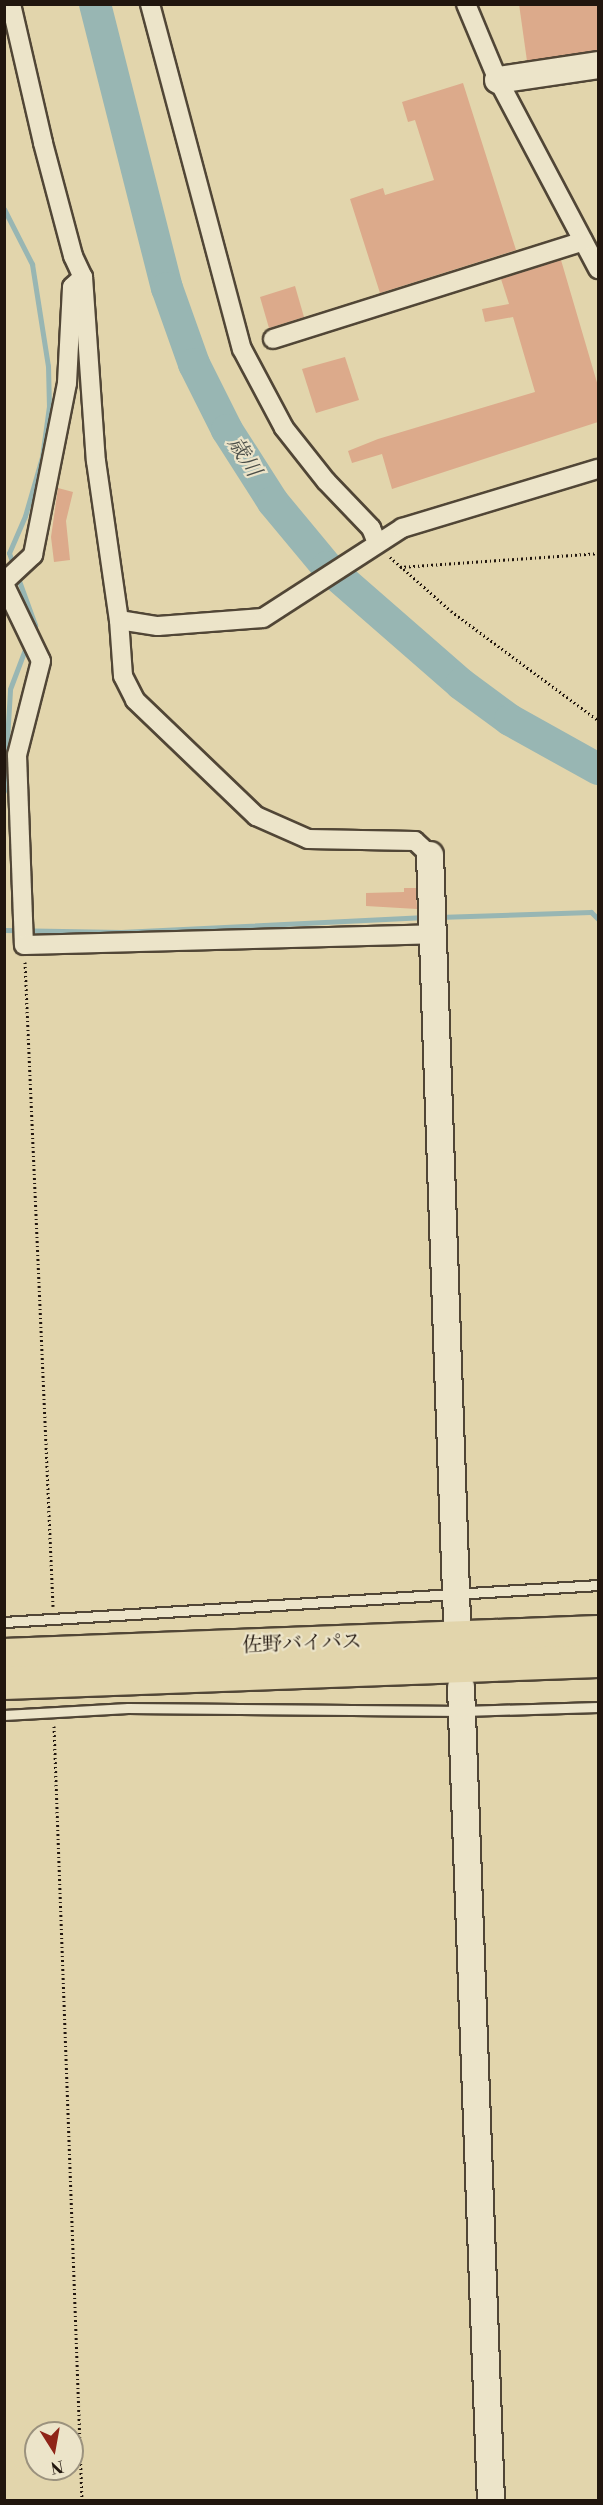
<!DOCTYPE html>
<html>
<head>
<meta charset="utf-8">
<style>
	body { margin:0 }
	#map { position:relative; width:603px; height:2505px; overflow:hidden; background:#e2d5ac; font-family:"Libre Bodoni","Noto Serif JP",serif }
	div>[style] { position:absolute }
	[style*='--x'] { left:calc(var(--x)*1px); top:calc(var(--y)*1px); width:calc(var(--w)*1px); rotate:calc(var(--a)*1deg) }
	.stream>* { height:5px; margin:-2.5px; padding:0 2.5px; transform-origin:2.5px; border-radius:2.5px; background:#98b6b3 }
	.river>* { height:32px; margin:-16px; padding:0 16px; transform-origin:16px; border-radius:16px; background:#98b6b3 }
	.building>* { inset:0; background:#dcaa8b }
	.path>* { height:3px; margin-top:-1.5px; transform-origin:0; background:repeating-linear-gradient(90deg,#21160e 0 1.5px,transparent 0 4.5px) }
	.roads { filter:drop-shadow(2px 0 #514636) drop-shadow(-2px 0 #514636) drop-shadow(0 2px #514636) drop-shadow(0 -2px #514636) }
	.lane>* { height:9px; margin:-4.5px; padding:0 4.5px; transform-origin:4.5px; border-radius:4.5px; background:#ece4c9 }
	.street>* { height:18px; margin:-9px; padding:0 9px; transform-origin:9px; border-radius:9px; background:#ece4c9 }
	.secondary>* { height:26px; margin:-13px; padding:0 13px; transform-origin:13px; border-radius:13px; background:#ece4c9 }
	.highway>* { height:32px; margin:-16px; padding:0 16px; transform-origin:16px; border-radius:16px; background:#e2d5ac }
	span { translate:-50% -50%; white-space:nowrap; text-align:center; line-height:1.15; -webkit-text-stroke:4.5px #ece4c9; paint-order:stroke }
	.street-label { font-size:20px; color:#21160e }
	.water-label { font-size:21px; color:#4b4e48; font-style:italic }
	.frame { position:absolute; inset:0; border:6px solid #21160e; pointer-events:none }
	.north { position:absolute; left:24px; top:2421px; width:60px; height:60px; box-sizing:border-box; background:#ece4c9; border:2px solid #9b927e; border-radius:50%; rotate:169deg; font-size:16px; font-weight:700; line-height:24px; text-align:center; color:#21160e }
	.north::after { content:''; display:block; margin:auto; width:21px; height:27px; background:#8f2418; clip-path:polygon(50% 0,100% 100%,50% 72%,0 100%) }
</style>
</head>
<body>
<div id="map">
	<div class="stream">
		<div style="--x:4;--y:209;--w:62;--a:63"></div>
		<div style="--x:32;--y:264;--w:103;--a:81.1"></div>
		<div style="--x:48;--y:366;--w:40;--a:88.6"></div>
		<div style="--x:49;--y:406;--w:51;--a:97.8"></div>
		<div style="--x:42;--y:457;--w:61;--a:106.1"></div>
		<div style="--x:25;--y:516;--w:40;--a:113.4"></div>
		<div style="--x:9;--y:553;--w:77;--a:70.1"></div>
		<div style="--x:35;--y:625;--w:8;--a:113"></div>
		<div style="--x:4;--y:791;--w:102;--a:-86.6"></div>
		<div style="--x:10;--y:689;--w:48;--a:-69.3"></div>
		<div style="--x:438;--y:917;--w:153;--a:-1.9"></div>
		<div style="--x:591;--y:912;--w:10;--a:45"></div>
		<div style="--x:4;--y:930;--w:117;--a:1"></div>
		<div style="--x:121;--y:932;--w:305;--a:-2.8"></div>
	</div>
	<div class="river">
		<div style="--x:95;--y:4;--w:293;--a:75.8"></div>
		<div style="--x:167;--y:288;--w:81;--a:70.4"></div>
		<div style="--x:194;--y:364;--w:74;--a:63.4"></div>
		<div style="--x:227;--y:430;--w:85;--a:57.4"></div>
		<div style="--x:273;--y:502;--w:85;--a:50.3"></div>
		<div style="--x:327;--y:567;--w:178;--a:41.1"></div>
		<div style="--x:461;--y:684;--w:61;--a:36.3"></div>
		<div style="--x:510;--y:720;--w:101;--a:29.1"></div>
	</div>
	<div class="building">
		<div style="clip-path:polygon(519px 4px,598px 4px,598px 50px,527px 61px)"></div>
		<div style="clip-path:polygon(463px 83px,516px 250px,380px 293px,350px 199px,383px 188px,385px 195px,434px 180px,415px 120px,408px 122px,402px 102px)"></div>
		<div style="clip-path:polygon(561px 260px,598px 386px,598px 422px,392px 489px,382px 454px,352px 463px,348px 451px,378px 439px,535px 392px,513px 317px,485px 322px,482px 309px,509px 304px,501px 279px)"></div>
		<div style="clip-path:polygon(295px 286px,304px 317px,269px 328px,260px 297px)"></div>
		<div style="clip-path:polygon(345px 357px,359px 400px,316px 413px,302px 369px)"></div>
		<div style="clip-path:polygon(58px 488px,73px 492px,66px 521px,70px 560px,54px 562px,51px 537px)"></div>
		<div style="clip-path:polygon(404px 888px,416px 888px,417px 909px,366px 906px,366px 893px,404px 892px)"></div>
	</div>
	<div class="path">
		<div style="--x:390;--y:557;--w:81;--a:41.5"></div>
		<div style="--x:451;--y:611;--w:183;--a:36.6"></div>
		<div style="--x:400;--y:567;--w:198;--a:-4"></div>
		<div style="--x:25;--y:962;--w:645;--a:87.51"></div>
		<div style="--x:54;--y:1726;--w:775;--a:87.93"></div>
	</div>
	<div class="roads">
		<div class="lane">
			<div style="--x:4;--y:1622;--w:595;--a:-3.56"></div>
			<div style="--x:4;--y:1715;--w:124;--a:-3.2"></div>
			<div style="--x:128;--y:1708;--w:335;--a:0.5"></div>
			<div style="--x:463;--y:1711;--w:135;--a:-1.7"></div>
		</div>
		<div class="street">
			<div style="--x:11;--y:4;--w:143;--a:77"></div>
			<div style="--x:43;--y:143;--w:117;--a:75.1"></div>
			<div style="--x:73;--y:256;--w:23;--a:65"></div>
			<div style="--x:83;--y:277;--w:184;--a:86"></div>
			<div style="--x:96;--y:461;--w:161;--a:81.8"></div>
			<div style="--x:119;--y:620;--w:39;--a:9"></div>
			<div style="--x:158;--y:626;--w:105;--a:-4.4"></div>
			<div style="--x:263;--y:618;--w:166;--a:-32.9"></div>
			<div style="--x:402;--y:528;--w:205;--a:-16.8"></div>
			<div style="--x:150;--y:4;--w:357;--a:75.1"></div>
			<div style="--x:242;--y:349;--w:89;--a:62"></div>
			<div style="--x:284;--y:428;--w:68;--a:51.6"></div>
			<div style="--x:326;--y:481;--w:65;--a:46.2"></div>
			<div style="--x:371;--y:528;--w:16;--a:68"></div>
			<div style="--x:466;--y:4;--w:82;--a:67.2"></div>
			<div style="--x:498;--y:80;--w:214;--a:62.1"></div>
			<div style="--x:273;--y:339;--w:325;--a:-17.5"></div>
			<div style="--x:4;--y:582;--w:40;--a:-43"></div>
			<div style="--x:33;--y:555;--w:175;--a:-78.8"></div>
			<div style="--x:67;--y:383;--w:96;--a:-87"></div>
			<div style="--x:72;--y:287;--w:15;--a:-42"></div>
			<div style="--x:4;--y:584;--w:85;--a:64.3"></div>
			<div style="--x:41;--y:661;--w:97;--a:104.3"></div>
			<div style="--x:17;--y:755;--w:190;--a:87.9"></div>
			<div style="--x:24;--y:945;--w:410;--a:-1.5"></div>
			<div style="--x:119;--y:620;--w:56;--a:85.9"></div>
			<div style="--x:123;--y:676;--w:27;--a:63"></div>
			<div style="--x:135;--y:700;--w:168;--a:43.8"></div>
			<div style="--x:256;--y:816;--w:57;--a:23.9"></div>
			<div style="--x:308;--y:839;--w:107;--a:1.1"></div>
			<div style="--x:415;--y:841;--w:21;--a:43"></div>
		</div>
		<div class="secondary">
			<div style="--x:498;--y:80;--w:101;--a:-8.5"></div>
			<div style="--x:430;--y:855;--w:766;--a:87.98"></div>
			<div style="--x:461;--y:1687;--w:814;--a:87.89"></div>
		</div>
		<div class="highway">
			<div style="--x:4;--y:1655;--w:594;--a:-2.22"></div>
			<div style="--x:4;--y:1683;--w:594;--a:-2.12"></div>
		</div>
	</div>
	<div class="street-label">
		<span style="left:302px;top:1644px;rotate:-2deg">佐野バイパス</span>
	</div>
	<div class="water-label">
		<span style="left:244px;top:457px;rotate:58deg">歳川</span>
	</div>
	<div class="frame"></div>
	<div class="north">N</div>
</div>
</body>
</html>
